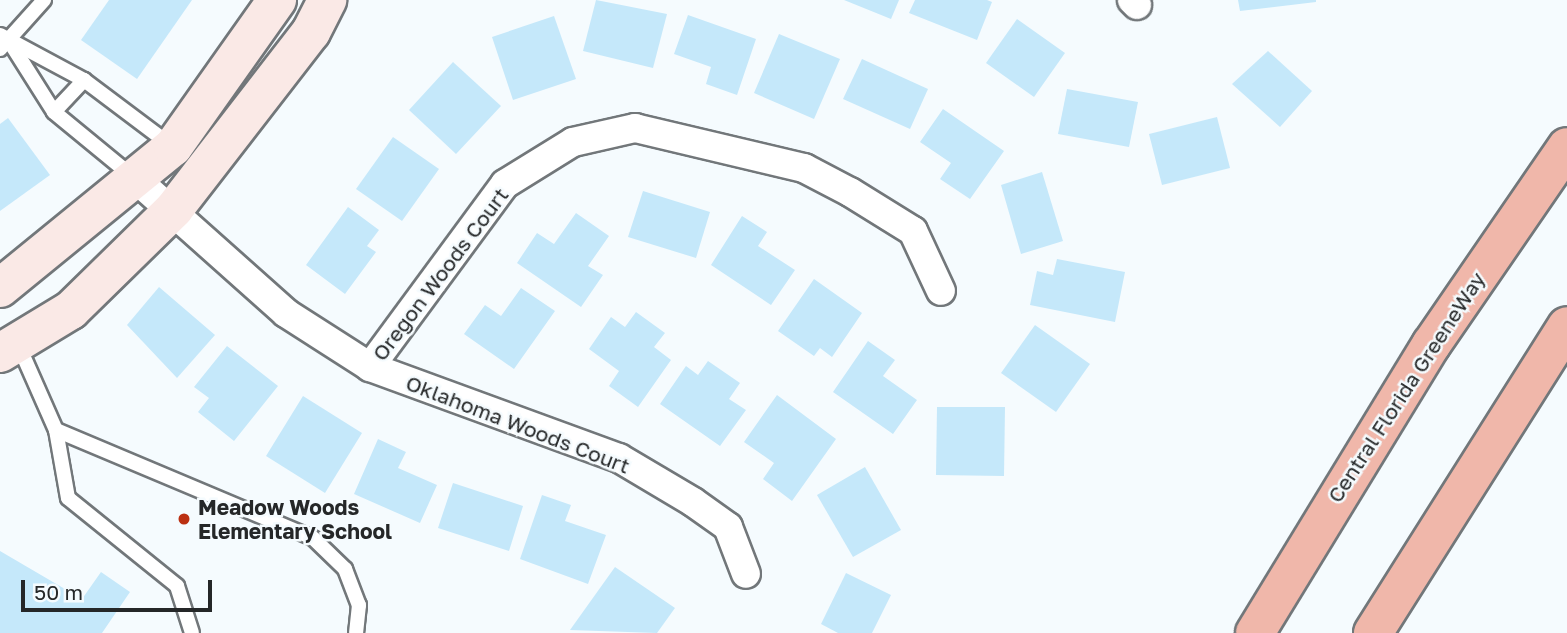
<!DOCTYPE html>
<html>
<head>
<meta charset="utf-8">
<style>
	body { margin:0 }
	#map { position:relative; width:1567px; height:633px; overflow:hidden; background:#f5fbfe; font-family:"Golos Text",sans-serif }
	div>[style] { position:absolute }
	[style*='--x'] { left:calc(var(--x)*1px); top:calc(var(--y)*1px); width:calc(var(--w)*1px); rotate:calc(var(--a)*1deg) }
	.building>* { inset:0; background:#c5e8fa }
	.roads { filter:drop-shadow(2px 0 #72777a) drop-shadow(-2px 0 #72777a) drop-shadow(0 2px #72777a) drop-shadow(0 -2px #72777a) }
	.lane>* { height:14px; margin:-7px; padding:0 7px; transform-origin:7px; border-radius:7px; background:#fff }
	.street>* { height:28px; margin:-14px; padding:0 14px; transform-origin:14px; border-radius:14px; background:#fff }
	.secondary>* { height:38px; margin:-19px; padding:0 19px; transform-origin:19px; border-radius:19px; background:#fae9e6 }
	.highway>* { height:38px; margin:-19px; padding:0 19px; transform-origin:19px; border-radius:19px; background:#f0b7aa }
	.dots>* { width:19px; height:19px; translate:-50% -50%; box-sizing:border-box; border:4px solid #f5fbfe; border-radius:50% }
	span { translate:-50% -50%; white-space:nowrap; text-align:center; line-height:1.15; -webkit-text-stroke:5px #f5fbfe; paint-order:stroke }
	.street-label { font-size:21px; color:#252728 }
	.poi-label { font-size:21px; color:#252728; font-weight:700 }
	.left { translate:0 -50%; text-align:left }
	.scale { position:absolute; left:21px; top:580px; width:191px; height:32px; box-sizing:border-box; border:4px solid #252728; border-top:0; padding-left:9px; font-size:21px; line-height:24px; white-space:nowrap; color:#252728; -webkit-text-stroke:5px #f5fbfe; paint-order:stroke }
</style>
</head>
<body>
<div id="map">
	<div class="building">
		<div style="clip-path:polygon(109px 0,192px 0,137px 79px,81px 40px)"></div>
		<div style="clip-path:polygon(596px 0,667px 14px,653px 68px,583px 51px)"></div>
		<div style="clip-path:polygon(844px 0,899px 0,891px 19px)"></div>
		<div style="clip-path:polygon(915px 0,987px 0,992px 2px,977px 40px,909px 13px)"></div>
		<div style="clip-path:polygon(1238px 0,1316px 0,1316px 2px,1240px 11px)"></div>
		<div style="clip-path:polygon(688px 15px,756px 39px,737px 95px,706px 84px,711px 67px,674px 54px)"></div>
		<div style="clip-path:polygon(554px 16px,576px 79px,513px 100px,492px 37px)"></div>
		<div style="clip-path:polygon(1017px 19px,1065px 53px,1034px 97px,986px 63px)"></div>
		<div style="clip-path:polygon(779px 34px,840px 59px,814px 119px,754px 93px)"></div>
		<div style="clip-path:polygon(1268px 51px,1312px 91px,1280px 127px,1232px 84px)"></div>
		<div style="clip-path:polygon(862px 59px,928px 89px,910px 129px,843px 99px)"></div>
		<div style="clip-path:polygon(453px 62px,501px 106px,456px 154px,409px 110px)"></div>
		<div style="clip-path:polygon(1067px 89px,1138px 102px,1129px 147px,1058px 134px)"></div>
		<div style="clip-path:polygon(943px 109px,1004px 151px,970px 199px,940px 179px,951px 163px,920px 142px)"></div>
		<div style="clip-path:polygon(1217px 117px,1230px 168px,1162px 185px,1149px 134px)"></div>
		<div style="clip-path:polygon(8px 118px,50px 175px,0 211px,0 124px)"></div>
		<div style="clip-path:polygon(393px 137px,439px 169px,402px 221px,356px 189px)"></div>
		<div style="clip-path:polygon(1042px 172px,1063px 241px,1021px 254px,1001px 185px)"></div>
		<div style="clip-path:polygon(643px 191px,710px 212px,696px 258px,628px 237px)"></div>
		<div style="clip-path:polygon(348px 207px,379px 230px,367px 246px,376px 252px,345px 294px,306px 265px)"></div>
		<div style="clip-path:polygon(576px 213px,609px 236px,588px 266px,603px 275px,581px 307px,517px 263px,537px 233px,554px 244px)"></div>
		<div style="clip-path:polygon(742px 216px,767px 232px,758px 246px,795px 270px,771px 305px,711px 265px)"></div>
		<div style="clip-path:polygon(1057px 259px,1125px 272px,1115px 322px,1030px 305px,1037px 271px,1053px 275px)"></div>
		<div style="clip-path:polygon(814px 279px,862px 313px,832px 357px,820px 348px,814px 356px,778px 331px)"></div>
		<div style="clip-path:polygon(159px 287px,215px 335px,177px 378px,127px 325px)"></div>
		<div style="clip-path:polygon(521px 288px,555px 311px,514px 369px,464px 334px,485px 305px,501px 316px)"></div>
		<div style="clip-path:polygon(636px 312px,665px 333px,654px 347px,671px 360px,638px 407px,609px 386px,619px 371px,589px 349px,611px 317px,625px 327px)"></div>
		<div style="clip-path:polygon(1035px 325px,1090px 364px,1056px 412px,1001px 373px)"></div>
		<div style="clip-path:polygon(868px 341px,895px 360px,883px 376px,917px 400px,893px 434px,833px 392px)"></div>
		<div style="clip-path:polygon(227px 346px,278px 386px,234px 441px,198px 412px,209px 398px,194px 387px)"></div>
		<div style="clip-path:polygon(708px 361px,740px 383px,729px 399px,746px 410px,720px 446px,660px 404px,686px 366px,698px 375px)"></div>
		<div style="clip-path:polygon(777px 395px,836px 439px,792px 501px,763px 479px,774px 463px,744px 442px)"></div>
		<div style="clip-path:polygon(303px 396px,362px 433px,325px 493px,266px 456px)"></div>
		<div style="clip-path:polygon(937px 407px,1005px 407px,1004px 476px,936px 475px)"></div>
		<div style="clip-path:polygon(378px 439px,406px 452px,398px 468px,437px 485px,420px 523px,354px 494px)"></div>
		<div style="clip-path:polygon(865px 467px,901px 530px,853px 557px,817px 495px)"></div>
		<div style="clip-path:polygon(453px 483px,523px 506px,509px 551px,438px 528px)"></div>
		<div style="clip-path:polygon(542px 495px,571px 505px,565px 521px,606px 535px,588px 584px,520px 559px)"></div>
		<div style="clip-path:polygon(0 551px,82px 599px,101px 572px,130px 592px,102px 633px,0 633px)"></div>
		<div style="clip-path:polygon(615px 567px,675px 608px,657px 633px,570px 630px)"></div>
		<div style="clip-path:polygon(846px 573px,891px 595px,872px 633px,838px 633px,821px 624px)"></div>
	</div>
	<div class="roads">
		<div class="lane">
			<div style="--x:0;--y:35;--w:95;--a:28.2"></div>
			<div style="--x:84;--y:80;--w:110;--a:36.9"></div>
			<div style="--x:11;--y:44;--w:80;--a:57.7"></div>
			<div style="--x:54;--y:112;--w:102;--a:39.4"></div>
			<div style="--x:0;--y:49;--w:66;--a:-48.1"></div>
			<div style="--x:54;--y:112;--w:44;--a:-46.8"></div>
			<div style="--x:18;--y:344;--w:94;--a:66.2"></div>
			<div style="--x:56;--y:430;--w:69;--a:80"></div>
			<div style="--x:68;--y:498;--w:140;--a:38.9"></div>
			<div style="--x:177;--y:586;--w:49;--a:72.3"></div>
			<div style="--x:56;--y:430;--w:279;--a:22.8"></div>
			<div style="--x:313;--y:538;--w:45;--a:44.1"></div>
			<div style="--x:345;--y:569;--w:39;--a:69"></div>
			<div style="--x:359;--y:605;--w:28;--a:96"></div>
		</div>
		<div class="street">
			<div style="--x:1132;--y:0;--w:7;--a:45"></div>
			<div style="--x:138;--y:181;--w:198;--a:41.7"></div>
			<div style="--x:286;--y:313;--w:100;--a:32.7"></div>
			<div style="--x:370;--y:367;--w:265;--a:20.1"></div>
			<div style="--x:619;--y:458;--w:86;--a:30.7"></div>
			<div style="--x:693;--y:502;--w:43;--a:35.5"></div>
			<div style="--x:728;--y:527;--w:50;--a:69"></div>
			<div style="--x:370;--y:367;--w:227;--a:-53.6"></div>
			<div style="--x:505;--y:184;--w:80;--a:-31.7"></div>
			<div style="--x:573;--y:142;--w:64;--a:-12.7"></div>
			<div style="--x:635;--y:128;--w:174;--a:13.3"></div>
			<div style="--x:804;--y:168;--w:52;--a:27.6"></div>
			<div style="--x:850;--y:192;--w:74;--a:31.8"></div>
			<div style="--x:913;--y:231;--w:66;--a:65"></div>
		</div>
		<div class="secondary">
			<div style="--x:0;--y:288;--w:223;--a:-39.2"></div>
			<div style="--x:173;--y:147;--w:180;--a:-54.7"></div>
			<div style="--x:0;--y:353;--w:83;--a:-31.2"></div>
			<div style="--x:71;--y:310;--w:144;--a:-44.4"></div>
			<div style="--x:174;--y:209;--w:224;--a:-52.3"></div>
			<div style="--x:311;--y:32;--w:36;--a:-63"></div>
		</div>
		<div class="highway">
			<div style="--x:1255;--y:633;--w:338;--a:-58.6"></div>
			<div style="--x:1431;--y:345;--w:240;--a:-55.5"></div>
			<div style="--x:1373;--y:633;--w:363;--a:-57.7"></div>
		</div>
	</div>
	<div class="dots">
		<div style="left:184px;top:519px;background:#bb3012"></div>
	</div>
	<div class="street-label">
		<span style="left:440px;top:274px;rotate:-53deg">Oregon Woods Court</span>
		<span style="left:1406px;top:387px;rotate:-57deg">Central Florida GreeneWay</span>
		<span style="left:518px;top:424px;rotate:21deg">Oklahoma Woods Court</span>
	</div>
	<div class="poi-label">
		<span class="left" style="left:198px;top:519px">Meadow Woods<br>Elementary School</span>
	</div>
	<div class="scale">50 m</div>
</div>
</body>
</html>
